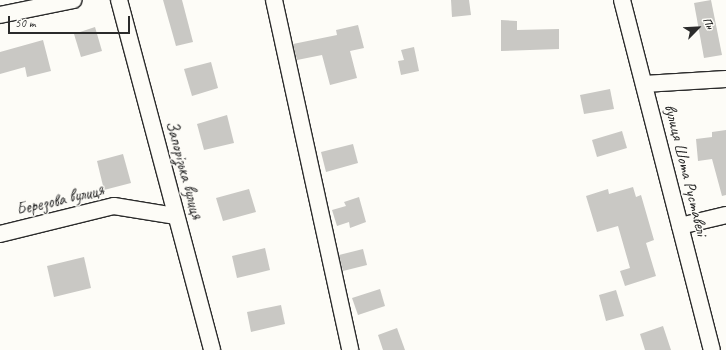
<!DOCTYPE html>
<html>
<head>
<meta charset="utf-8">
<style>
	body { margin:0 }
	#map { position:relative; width:726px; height:350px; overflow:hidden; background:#fdfcf7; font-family:Caveat,sans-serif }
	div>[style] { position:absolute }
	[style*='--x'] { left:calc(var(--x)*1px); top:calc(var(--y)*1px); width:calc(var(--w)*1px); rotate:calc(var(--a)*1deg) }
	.building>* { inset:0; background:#c9c8c4 }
	.roads { filter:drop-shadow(1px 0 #2b2b2b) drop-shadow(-1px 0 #2b2b2b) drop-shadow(0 1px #2b2b2b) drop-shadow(0 -1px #2b2b2b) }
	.minor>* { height:16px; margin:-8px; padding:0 8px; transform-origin:8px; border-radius:8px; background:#fdfcf7 }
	span { translate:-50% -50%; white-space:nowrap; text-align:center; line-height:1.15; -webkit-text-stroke:3px #fdfcf7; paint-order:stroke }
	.street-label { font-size:17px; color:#2b2b2b }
	.north { position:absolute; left:678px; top:8px; width:40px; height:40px; -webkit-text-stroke:3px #fdfcf7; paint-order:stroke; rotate:66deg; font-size:11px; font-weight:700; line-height:16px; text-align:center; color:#2b2b2b }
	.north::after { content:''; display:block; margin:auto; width:14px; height:18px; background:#2b2b2b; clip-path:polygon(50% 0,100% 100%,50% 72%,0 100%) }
	.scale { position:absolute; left:8px; top:16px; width:122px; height:18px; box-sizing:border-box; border:2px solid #2b2b2b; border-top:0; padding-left:5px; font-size:12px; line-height:14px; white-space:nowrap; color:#2b2b2b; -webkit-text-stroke:3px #fdfcf7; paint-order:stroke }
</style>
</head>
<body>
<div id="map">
	<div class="building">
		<div style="clip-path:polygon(163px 0,182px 0,193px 42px,176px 46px)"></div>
		<div style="clip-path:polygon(451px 0,469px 0,471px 15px,452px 17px)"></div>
		<div style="clip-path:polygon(711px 0,722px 55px,704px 58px,694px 3px)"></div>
		<div style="clip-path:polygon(501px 20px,517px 21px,517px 30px,559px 29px,559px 49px,501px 51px)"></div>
		<div style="clip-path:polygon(358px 25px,364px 48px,350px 51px,357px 78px,330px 85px,322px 55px,297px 60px,293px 44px,337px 35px,336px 30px)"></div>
		<div style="clip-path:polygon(95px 27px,102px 51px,81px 57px,74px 34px)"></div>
		<div style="clip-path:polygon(43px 40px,51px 71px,27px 77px,25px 67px,0 74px,0 52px)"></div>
		<div style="clip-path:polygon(414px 47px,419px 71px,401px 75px,398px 61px,404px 60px,401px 50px)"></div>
		<div style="clip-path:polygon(211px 62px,218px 88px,192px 96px,184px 69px)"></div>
		<div style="clip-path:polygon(610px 89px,614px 109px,584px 114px,580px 95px)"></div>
		<div style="clip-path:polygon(227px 115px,234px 143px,204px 150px,197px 124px)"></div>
		<div style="clip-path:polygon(726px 130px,726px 195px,722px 196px,712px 159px,698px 161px,696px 139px,712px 137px,712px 132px)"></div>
		<div style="clip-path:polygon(622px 131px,627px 148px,597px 157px,592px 140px)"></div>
		<div style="clip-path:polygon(353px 144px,358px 163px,326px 172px,321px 152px)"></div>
		<div style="clip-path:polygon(123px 154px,131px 183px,104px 190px,97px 161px)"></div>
		<div style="clip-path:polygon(633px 187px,636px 197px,641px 195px,654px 240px,646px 243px,656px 276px,625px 286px,620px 271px,630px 268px,618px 226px,597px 232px,586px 196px,608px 189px,609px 194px)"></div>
		<div style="clip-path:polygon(249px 189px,256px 212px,223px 221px,216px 198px)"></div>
		<div style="clip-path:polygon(359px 197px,366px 222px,350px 228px,349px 222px,337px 226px,332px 210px,346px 206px,344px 202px)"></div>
		<div style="clip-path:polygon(265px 248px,270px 270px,237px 278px,232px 256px)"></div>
		<div style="clip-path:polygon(363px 249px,367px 265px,343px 271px,339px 255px)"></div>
		<div style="clip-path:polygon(84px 257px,91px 288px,54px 297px,47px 266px)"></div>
		<div style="clip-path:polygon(380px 289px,385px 306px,358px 315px,352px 298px)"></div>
		<div style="clip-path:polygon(616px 290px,624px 316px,606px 321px,599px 295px)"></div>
		<div style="clip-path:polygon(281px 305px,285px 324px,251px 332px,247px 312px)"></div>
		<div style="clip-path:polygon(663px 326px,671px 350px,645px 350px,640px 334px)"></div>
		<div style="clip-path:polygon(397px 328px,405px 350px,383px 350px,378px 335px)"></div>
	</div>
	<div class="roads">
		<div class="minor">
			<div style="--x:119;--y:0;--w:362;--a:75.1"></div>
			<div style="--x:274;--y:0;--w:358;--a:77.7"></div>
			<div style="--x:622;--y:0;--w:361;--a:75.6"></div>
			<div style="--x:0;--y:15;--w:75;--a:-11.6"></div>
			<div style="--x:644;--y:84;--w:82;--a:-3.5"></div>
			<div style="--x:680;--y:226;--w:47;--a:-13.4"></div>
			<div style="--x:0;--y:234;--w:117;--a:-13.8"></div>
			<div style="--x:114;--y:206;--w:63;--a:9.2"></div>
		</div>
	</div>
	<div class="street-label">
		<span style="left:184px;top:170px;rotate:75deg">Запорізька вулиця</span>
		<span style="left:686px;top:170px;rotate:76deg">вулиця Шота Руставелі</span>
		<span style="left:60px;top:200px;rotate:-13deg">Березова вулиця</span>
	</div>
	<div class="north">Пн</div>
	<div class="scale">50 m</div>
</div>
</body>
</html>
